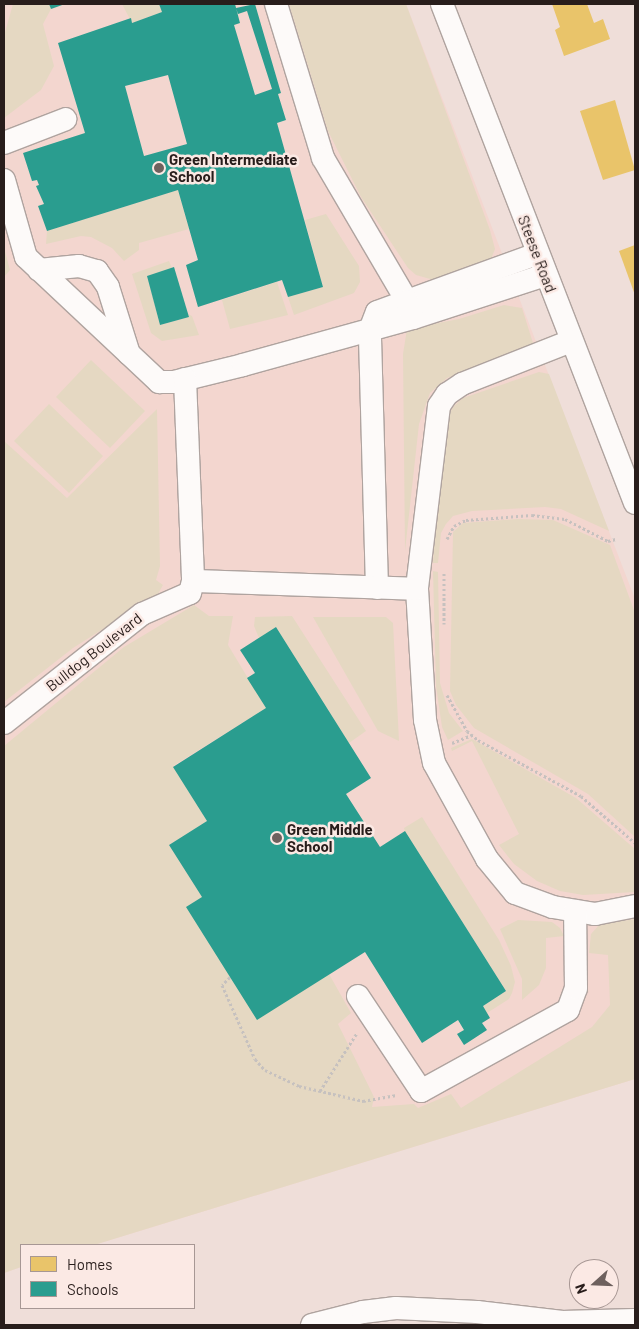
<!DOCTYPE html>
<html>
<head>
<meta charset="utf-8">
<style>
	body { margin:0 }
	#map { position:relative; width:639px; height:1329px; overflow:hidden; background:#efded9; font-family:Barlow,sans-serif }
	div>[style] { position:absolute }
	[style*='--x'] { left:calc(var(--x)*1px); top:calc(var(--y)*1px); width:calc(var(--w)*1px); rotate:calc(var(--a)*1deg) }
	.built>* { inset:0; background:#f3d6cf }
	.green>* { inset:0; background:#e5d8c2 }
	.homes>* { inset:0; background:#e9c46a }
	.schools>* { inset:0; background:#2a9d8f }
	.path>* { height:3px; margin-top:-1.5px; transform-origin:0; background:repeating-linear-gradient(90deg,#c6c1bf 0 2.5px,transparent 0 5px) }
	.roads { filter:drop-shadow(1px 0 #afa39f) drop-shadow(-1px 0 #afa39f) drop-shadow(0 1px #afa39f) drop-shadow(0 -1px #afa39f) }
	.minor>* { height:22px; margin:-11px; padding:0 11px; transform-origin:11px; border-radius:11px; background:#fdfaf9 }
	.dots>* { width:14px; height:14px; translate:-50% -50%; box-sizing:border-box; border:2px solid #fbe9e4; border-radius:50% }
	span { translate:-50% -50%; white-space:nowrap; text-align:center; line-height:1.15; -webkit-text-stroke:5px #fbe9e4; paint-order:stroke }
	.poi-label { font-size:15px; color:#281d1b; font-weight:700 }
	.left { translate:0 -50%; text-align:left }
	.street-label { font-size:15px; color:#281d1b }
	.frame { position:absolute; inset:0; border:5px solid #281d1b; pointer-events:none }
	.legend { position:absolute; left:20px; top:1244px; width:175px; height:65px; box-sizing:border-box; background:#fbe9e4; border:1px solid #a79794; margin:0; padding:6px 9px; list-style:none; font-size:15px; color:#281d1b }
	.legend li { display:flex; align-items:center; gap:10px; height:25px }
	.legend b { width:25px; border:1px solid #a79794 }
	.north { position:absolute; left:569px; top:1259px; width:50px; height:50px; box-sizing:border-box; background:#fbe9e4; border:1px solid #a79794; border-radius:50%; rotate:250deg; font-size:14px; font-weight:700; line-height:20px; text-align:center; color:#281d1b }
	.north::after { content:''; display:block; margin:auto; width:18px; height:22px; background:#6e615e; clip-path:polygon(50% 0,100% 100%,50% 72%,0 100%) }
</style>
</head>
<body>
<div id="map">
	<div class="built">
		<div style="clip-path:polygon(4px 4px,406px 4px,635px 599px,635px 1079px,94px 1245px,21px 1245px,21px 1267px,4px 1273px)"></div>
	</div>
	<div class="green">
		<div style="clip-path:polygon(13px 4px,49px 4px,51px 9px,43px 24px,54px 66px,41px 90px,4px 118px,4px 36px)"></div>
		<div style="clip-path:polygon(122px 4px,159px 4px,162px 12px,132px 23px)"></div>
		<div style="clip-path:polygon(289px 4px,406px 4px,490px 230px,495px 249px,491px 259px,441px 282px,416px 275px,408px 268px,361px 197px,328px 131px)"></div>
		<div style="clip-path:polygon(178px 190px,189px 229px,139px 243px,139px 250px,124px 261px,112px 248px,91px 237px,81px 236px,46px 244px,47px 231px)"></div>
		<div style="clip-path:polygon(326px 214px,359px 266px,360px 282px,354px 293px,294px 315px,288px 297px,323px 287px,305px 220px)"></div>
		<div style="clip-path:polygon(4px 248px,10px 270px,4px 277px)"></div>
		<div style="clip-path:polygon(169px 261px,172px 268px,147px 276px,160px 325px,189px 317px,188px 314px,192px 316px,199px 335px,162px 341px,151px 333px,132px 274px)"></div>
		<div style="clip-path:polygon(277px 282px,288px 315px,230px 329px,222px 300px)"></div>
		<div style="clip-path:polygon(504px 305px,522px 308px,533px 343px,525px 349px,447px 378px,430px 393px,419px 424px,405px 551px,403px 354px,407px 329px,459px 319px)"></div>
		<div style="clip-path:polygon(91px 360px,145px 411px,110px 448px,56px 397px)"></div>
		<div style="clip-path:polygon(539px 372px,549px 374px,609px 531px,561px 509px,545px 507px,472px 511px,453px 516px,446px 524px,441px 533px,438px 563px,433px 563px,439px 474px,449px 414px,454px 406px,463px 398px)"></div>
		<div style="clip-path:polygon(49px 404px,103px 456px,69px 493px,14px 441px)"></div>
		<div style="clip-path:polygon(157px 409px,160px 566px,156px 580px,163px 585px,158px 594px,73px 648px,4px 702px,4px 441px,67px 498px)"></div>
		<div style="clip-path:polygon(518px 519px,553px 520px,610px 545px,635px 613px,635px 837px,588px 794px,474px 728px,456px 705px,450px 691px,453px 532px,463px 523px)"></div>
		<div style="clip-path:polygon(433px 571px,438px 572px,440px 683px,449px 713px,463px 731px,448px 740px,442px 727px,436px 686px)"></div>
		<div style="clip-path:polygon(194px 605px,209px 616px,233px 616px,228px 645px,266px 708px,173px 766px,207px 821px,169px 845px,202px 897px,329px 974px,351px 1013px,338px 1024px,374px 1097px,372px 1107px,414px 1104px,418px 1108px,451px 1094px,461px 1108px,592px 1027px,610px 1005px,608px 955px,589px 953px,591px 934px,600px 924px,635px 919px,635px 1079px,94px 1245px,21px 1245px,21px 1267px,4px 1273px,4px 746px,124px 647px)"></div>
		<div style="clip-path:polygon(292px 616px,366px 731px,349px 743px,276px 627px,259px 638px,254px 626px,255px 617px)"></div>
		<div style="clip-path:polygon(313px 617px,386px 617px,393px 623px,399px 741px,378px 731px)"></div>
		<div style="clip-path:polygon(472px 739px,576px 798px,635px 849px,635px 892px,583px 895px,560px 891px,537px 881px,514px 864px,499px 845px,519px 834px,472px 741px,452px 751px,451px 748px)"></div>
		<div style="clip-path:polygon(422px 817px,499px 940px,511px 966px,515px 982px,512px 993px,509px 999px,487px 1013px,483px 1006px,506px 991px,405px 831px,404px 828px)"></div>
		<div style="clip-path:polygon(518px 920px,552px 922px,560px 928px,564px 936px,546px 938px,546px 968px,539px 985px,522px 1000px,522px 979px,500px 929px)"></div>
	</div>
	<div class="homes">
		<div style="clip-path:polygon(552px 4px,587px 4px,594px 23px,603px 19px,610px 39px,564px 56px,555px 30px,560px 27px)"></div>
		<div style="clip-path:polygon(615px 100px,635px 170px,603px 180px,580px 111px)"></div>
		<div style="clip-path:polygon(635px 245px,635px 295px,619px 251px)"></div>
	</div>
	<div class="schools">
		<div style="clip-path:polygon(49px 4px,65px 4px,51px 9px)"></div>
		<div style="clip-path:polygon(evenodd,159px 4px,235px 4px,240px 23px,234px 25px,255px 95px,272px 89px,247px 11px,238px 14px,236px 8px,255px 4px,281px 93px,278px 94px,286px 120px,277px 123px,323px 287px,288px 297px,282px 280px,198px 307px,186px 265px,198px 260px,178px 190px,47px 231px,38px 206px,44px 204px,36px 186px,39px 185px,37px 180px,32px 181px,23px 153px,85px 133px,58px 43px,131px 18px,132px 23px,162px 12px,159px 4px,168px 75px,187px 144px,144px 156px,125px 86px,168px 75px)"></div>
		<div style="clip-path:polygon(174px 267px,189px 317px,160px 325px,147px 276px)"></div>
		<div style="clip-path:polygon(276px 627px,371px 778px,346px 794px,380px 847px,405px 831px,506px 991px,483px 1006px,490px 1018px,482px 1023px,487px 1030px,464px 1045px,457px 1034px,464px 1030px,458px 1020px,422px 1043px,365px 952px,257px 1020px,186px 907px,202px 897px,169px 845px,207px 821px,173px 767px,266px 708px,247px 678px,255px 673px,240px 650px)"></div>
	</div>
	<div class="path">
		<div style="--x:447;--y:539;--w:15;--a:-62"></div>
		<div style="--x:454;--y:526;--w:13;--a:-27"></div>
		<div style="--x:466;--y:520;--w:66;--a:-4.3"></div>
		<div style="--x:532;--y:515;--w:33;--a:7"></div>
		<div style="--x:565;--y:519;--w:48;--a:27.1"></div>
		<div style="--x:608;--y:541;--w:8;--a:-14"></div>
		<div style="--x:444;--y:573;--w:51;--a:90"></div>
		<div style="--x:447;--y:695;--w:41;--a:60.9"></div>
		<div style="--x:467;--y:731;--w:14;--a:39"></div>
		<div style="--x:478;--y:740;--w:117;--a:28.5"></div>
		<div style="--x:581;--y:796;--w:72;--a:41"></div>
		<div style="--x:452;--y:743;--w:22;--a:-22"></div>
		<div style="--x:230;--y:977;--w:11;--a:135"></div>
		<div style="--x:222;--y:985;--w:81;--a:66"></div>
		<div style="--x:255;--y:1059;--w:15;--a:48"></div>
		<div style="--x:265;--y:1070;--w:38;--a:25"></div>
		<div style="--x:299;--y:1086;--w:66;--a:13.2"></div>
		<div style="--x:363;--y:1101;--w:34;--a:-10"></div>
		<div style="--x:320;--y:1091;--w:69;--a:-57.5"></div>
	</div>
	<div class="roads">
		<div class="minor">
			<div style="--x:276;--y:4;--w:161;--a:73"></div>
			<div style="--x:323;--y:158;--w:166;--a:59.6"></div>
			<div style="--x:407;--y:301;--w:138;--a:-19.9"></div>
			<div style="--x:442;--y:4;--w:535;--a:68.85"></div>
			<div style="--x:4;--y:143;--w:66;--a:-21.2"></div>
			<div style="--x:4;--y:180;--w:80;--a:74.1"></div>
			<div style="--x:26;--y:257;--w:183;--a:43.2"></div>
			<div style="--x:159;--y:382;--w:15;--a:0"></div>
			<div style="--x:174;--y:382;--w:71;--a:-13.8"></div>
			<div style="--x:243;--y:365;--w:176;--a:-15.5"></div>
			<div style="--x:413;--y:318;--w:139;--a:-18"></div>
			<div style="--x:39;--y:270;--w:40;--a:-5.7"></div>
			<div style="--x:79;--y:266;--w:19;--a:16"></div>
			<div style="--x:97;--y:271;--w:19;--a:55"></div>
			<div style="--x:108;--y:287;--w:70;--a:72.6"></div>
			<div style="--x:571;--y:341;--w:117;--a:158.5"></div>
			<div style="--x:462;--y:384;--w:18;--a:146"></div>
			<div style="--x:447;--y:394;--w:14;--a:124"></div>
			<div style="--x:439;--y:406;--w:184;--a:96.9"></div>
			<div style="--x:417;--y:589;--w:131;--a:86.5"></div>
			<div style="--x:425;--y:720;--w:44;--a:78.2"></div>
			<div style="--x:434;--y:763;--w:110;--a:61.1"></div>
			<div style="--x:487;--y:859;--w:44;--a:50.5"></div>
			<div style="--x:515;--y:893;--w:40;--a:20.2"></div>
			<div style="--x:553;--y:907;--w:43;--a:9.5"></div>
			<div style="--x:595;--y:914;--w:41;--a:-11.3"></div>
			<div style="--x:185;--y:379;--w:202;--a:87.7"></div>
			<div style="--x:377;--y:588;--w:258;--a:-91.6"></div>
			<div style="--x:370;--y:330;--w:19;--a:-69"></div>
			<div style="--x:377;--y:312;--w:32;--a:-20"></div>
			<div style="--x:407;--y:301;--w:15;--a:70"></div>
			<div style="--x:4;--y:723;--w:176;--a:-38.3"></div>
			<div style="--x:142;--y:614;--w:52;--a:-23.6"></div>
			<div style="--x:190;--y:593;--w:12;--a:-76"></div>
			<div style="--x:193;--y:581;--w:224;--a:2"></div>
			<div style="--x:358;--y:996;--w:114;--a:56.4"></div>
			<div style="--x:421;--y:1091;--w:168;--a:-28.9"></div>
			<div style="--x:568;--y:1010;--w:23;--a:-70"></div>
			<div style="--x:576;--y:988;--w:77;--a:-90.7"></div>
			<div style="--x:312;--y:1325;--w:53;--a:-14.3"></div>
			<div style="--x:363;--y:1312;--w:33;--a:-7"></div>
			<div style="--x:396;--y:1308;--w:81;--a:2.8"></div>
			<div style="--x:477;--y:1312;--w:86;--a:6.7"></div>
			<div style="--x:562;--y:1322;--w:73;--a:-1.6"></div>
		</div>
	</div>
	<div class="dots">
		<div style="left:159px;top:168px;background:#6e615e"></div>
		<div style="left:277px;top:838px;background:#6e615e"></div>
	</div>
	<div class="poi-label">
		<span class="left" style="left:169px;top:168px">Green Intermediate<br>School</span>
		<span class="left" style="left:287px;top:838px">Green Middle<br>School</span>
	</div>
	<div class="street-label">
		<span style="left:537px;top:254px;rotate:69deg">Steese Road</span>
		<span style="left:94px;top:652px;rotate:-38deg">Bulldog Boulevard</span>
	</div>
	<div class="frame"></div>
	<ul class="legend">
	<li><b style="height:14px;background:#e9c46a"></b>Homes</li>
	<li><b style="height:14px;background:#2a9d8f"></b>Schools</li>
	</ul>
	<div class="north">N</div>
</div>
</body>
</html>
